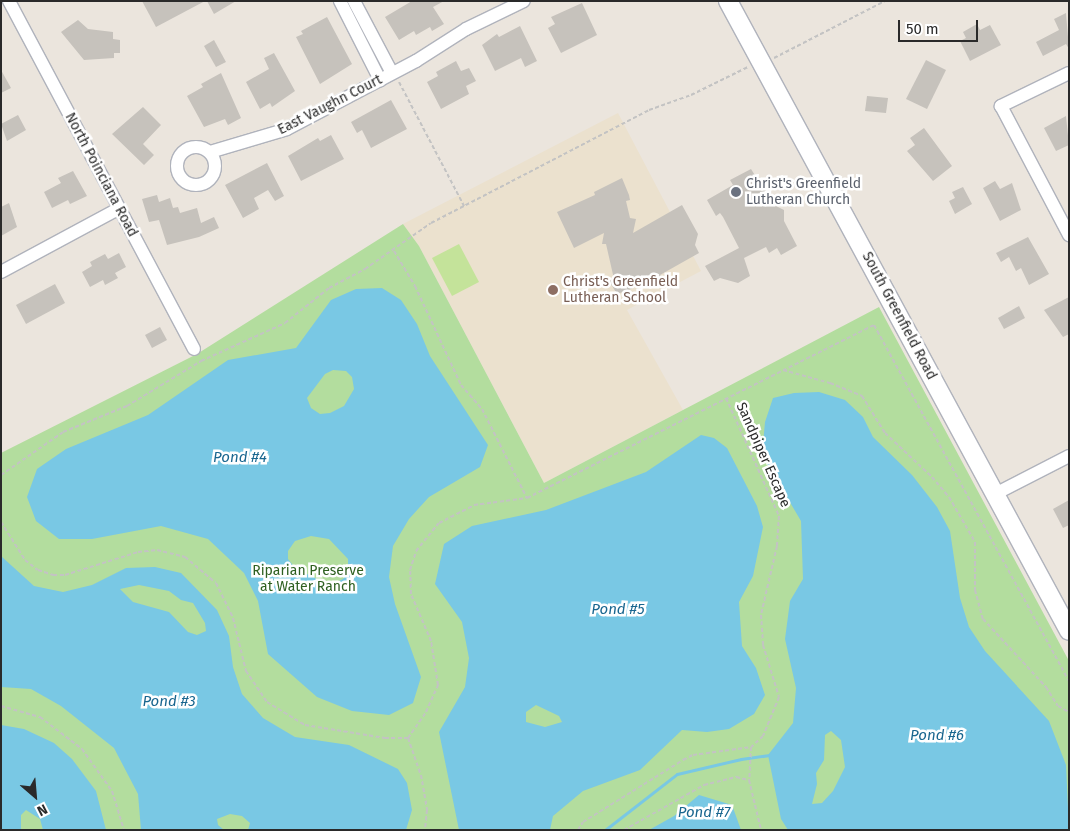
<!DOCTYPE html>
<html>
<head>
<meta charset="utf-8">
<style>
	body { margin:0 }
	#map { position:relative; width:1070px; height:831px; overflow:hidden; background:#ebe5dd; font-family:"Fira Sans",sans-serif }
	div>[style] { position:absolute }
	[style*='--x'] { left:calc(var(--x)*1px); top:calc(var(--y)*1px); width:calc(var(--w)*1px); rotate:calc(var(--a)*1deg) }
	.education>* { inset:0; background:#ebe1ce }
	.green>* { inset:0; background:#b3dd9e }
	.pitch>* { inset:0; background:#c4e39a }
	.water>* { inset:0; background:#79c8e4 }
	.stream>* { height:3px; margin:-1.5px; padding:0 1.5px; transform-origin:1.5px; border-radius:1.5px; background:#79c8e4 }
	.building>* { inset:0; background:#c6c2bc }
	.path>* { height:2px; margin-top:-1px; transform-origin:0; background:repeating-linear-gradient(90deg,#c3c3c3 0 4px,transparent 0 6.5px) }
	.roads { filter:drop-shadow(1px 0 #b0b3bc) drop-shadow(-1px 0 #b0b3bc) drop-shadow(0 1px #b0b3bc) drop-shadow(0 -1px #b0b3bc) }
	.street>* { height:12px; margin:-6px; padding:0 6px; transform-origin:6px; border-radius:6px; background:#fff }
	.street>.ring { margin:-6px; padding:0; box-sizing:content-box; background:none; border:12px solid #fff; border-radius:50% }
	.secondary>* { height:18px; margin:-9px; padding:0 9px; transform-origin:9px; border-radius:9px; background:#fff }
	.dots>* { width:14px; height:14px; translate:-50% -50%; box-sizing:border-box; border:2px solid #fff; border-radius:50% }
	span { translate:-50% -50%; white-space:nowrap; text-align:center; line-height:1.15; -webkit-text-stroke:5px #fff; paint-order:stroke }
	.street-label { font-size:14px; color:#2a2a2a }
	.worship-label { font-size:14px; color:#5b616d }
	.left { translate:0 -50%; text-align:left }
	.education-label { font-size:14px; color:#785e54 }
	.park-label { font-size:14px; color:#2e6020 }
	.water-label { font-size:15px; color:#19668f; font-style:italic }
	.frame { position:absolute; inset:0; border:2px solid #2a2a2a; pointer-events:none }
	.north { position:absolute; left:10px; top:771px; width:50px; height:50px; -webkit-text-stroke:4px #fff; paint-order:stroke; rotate:153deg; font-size:14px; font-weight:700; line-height:20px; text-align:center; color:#2a2a2a }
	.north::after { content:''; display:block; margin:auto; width:18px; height:22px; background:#2a2a2a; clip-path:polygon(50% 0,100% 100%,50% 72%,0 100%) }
	.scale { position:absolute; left:898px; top:20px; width:80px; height:22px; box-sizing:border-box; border:2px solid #2a2a2a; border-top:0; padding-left:6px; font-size:15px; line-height:18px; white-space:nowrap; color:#2a2a2a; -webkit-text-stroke:4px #fff; paint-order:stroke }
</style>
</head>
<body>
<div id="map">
	<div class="education">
		<div style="clip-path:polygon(618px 113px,701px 271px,627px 310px,683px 410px,544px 483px,419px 246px,403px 224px)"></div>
	</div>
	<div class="green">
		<div style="clip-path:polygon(403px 224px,419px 246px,544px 483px,879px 307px,1069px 661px,1069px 830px,1px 830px,1px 453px,197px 354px)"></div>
	</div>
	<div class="pitch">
		<div style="clip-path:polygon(459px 244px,479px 282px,452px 296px,432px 258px)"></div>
	</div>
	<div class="water">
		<div style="clip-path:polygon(evenodd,382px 288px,401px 300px,417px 324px,430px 356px,488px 445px,480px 467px,429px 497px,409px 519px,393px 546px,389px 577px,395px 604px,421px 677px,413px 703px,389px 715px,352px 711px,317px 697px,268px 654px,258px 601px,244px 573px,208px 539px,161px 526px,92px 539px,59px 539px,36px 521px,27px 497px,37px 469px,66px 449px,148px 415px,228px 360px,296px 348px,331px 300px,356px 289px,382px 288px,333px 370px,346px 371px,352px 377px,354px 389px,344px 406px,330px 413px,320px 414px,311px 408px,307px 398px,325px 374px,333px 370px,382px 288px,311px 536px,329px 539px,348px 559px,348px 573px,343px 579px,333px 584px,325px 583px,295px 568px,288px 559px,288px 551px,295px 541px,311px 536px)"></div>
		<div style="clip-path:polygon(evenodd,819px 392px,845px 400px,863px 417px,873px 437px,912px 475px,937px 507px,950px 531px,960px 598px,969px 627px,985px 651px,1049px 721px,1066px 765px,1069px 830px,788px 830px,781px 819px,768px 755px,793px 723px,796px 688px,785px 639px,790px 601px,803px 579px,801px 521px,762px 455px,765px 422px,773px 398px,794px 393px,819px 392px,831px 731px,841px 740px,845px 767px,833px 791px,822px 803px,812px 804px,817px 784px,816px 773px,824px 760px,825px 735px,831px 731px)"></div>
		<div style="clip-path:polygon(evenodd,701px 435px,714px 438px,727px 448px,757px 506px,763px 527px,753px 576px,739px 602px,742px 646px,756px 668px,765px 695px,754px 714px,729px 729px,707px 732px,682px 730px,640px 770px,583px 791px,553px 816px,550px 830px,459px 830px,439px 732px,465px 687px,469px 658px,462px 622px,435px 584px,444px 544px,472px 526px,546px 510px,646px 472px,701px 435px,536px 705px,559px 716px,562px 722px,545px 727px,526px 722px,526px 712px,536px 705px)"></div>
		<div style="clip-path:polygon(evenodd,1px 556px,34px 586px,63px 592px,92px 585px,126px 568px,155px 567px,181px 573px,217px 610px,229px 636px,233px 667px,242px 694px,263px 718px,295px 737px,349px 745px,398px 769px,407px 783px,412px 810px,406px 830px,248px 830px,250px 823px,242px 816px,230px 814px,217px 819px,218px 825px,224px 830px,141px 830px,138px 794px,114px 748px,61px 706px,31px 689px,1px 687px,1px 556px,139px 585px,169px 591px,181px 600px,193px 603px,205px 623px,206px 631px,197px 635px,188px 632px,169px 612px,133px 602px,120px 589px,139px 585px)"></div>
		<div style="clip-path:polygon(1px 725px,24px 729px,54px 743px,72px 759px,96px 791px,106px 830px,43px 830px,40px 819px,26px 810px,21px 815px,21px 830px,1px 830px)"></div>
		<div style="clip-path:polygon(699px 795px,732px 805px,741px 830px,649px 830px,674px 816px)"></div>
	</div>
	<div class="stream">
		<div style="--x:605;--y:830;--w:91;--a:-37.9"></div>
		<div style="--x:677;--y:774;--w:66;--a:-13.2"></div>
		<div style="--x:741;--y:759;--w:27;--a:-8"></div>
	</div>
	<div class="building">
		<div style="clip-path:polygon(142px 1px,205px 1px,156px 27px)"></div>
		<div style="clip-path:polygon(207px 1px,236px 1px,214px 14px)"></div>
		<div style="clip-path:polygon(412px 1px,444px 1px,433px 7px,444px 24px,432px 31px,430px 27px,416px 35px,414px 31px,399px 40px,385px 17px)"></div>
		<div style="clip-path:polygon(582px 3px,597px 35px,561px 53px,548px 28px,555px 24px,551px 17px)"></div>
		<div style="clip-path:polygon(1066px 13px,1069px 49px,1066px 44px,1043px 56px,1036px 42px,1059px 30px,1054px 19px)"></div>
		<div style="clip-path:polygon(327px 17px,352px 64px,320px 84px,296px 37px,303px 34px,301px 31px)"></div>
		<div style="clip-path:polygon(78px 20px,88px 29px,113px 32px,113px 39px,120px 40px,120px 53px,114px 53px,114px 58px,84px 60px,61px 32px)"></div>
		<div style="clip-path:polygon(977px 24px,980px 30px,990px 25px,1001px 45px,970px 61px,960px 41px,966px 38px,963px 32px)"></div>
		<div style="clip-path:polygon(520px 26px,537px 61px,525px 67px,521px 58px,495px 71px,482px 45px,497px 34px,499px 37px)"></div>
		<div style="clip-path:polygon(214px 40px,226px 62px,216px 67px,204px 46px)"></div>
		<div style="clip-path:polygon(274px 53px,295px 91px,272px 107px,270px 103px,260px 109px,246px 82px,269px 69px,264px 58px)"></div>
		<div style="clip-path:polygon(926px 60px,946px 70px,927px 109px,906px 99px)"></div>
		<div style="clip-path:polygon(456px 61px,461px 71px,469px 68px,476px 81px,466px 86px,469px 94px,441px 109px,427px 82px,438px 76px,436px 72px)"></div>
		<div style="clip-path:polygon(1px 70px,11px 88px,1px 93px)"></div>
		<div style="clip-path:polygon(221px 73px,241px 118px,228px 125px,225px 119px,204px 127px,187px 96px,203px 87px,201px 84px)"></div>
		<div style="clip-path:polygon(867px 96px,888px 98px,886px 113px,865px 111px)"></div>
		<div style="clip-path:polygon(391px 100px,407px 129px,371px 148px,362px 130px,357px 133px,351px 122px)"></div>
		<div style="clip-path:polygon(143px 107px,161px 125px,143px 144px,154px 155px,144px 165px,112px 134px)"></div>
		<div style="clip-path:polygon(18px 115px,26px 130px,7px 141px,1px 124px)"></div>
		<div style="clip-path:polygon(1066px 116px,1069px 145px,1056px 151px,1044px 128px)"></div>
		<div style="clip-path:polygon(924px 128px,952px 166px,933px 181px,907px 151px,915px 145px,910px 138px)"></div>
		<div style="clip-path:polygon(331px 135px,344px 159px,301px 181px,288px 156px,318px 138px,320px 141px)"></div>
		<div style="clip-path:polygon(267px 163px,284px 196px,275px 201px,268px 190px,254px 198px,259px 209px,243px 218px,225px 185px)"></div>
		<div style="clip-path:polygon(751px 169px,756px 177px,758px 175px,774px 205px,784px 210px,784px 221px,797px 246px,781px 255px,777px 248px,769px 253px,766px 247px,744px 258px,750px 276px,738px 283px,720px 278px,714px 281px,705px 266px,739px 248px,723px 217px,720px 213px,716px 216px,707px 200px,733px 185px,730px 180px)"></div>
		<div style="clip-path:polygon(73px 171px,87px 196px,70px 204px,68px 200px,52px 208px,44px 192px,61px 183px,58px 178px)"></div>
		<div style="clip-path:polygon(622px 178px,629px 195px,630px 200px,626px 201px,630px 218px,636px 219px,633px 233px,682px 205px,698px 234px,695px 245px,699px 253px,660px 275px,662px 278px,649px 281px,648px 278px,631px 289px,617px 294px,609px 281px,614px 279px,606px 244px,602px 244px,604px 233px,574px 248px,557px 212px,595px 195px,594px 192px)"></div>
		<div style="clip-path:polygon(995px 181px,1000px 189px,1012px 183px,1021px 210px,1000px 221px,983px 188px)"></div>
		<div style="clip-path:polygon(963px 187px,972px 204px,955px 214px,949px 201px,955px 198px,952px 192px)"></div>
		<div style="clip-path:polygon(157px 195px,159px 202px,170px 198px,173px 208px,178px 207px,180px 213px,197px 208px,201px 223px,214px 217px,219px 228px,199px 237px,167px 245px,159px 220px,149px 222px,142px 199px)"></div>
		<div style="clip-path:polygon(9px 203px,17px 227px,1px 236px,1px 207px)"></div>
		<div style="clip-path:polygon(1028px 237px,1049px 274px,1029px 285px,1021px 268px,1016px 271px,1009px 257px,1001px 262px,996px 253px)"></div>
		<div style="clip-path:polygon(119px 253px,126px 267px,115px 273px,118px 278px,105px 285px,103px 280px,90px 287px,82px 272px,92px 266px,90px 262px,105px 254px,108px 259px)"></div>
		<div style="clip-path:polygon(55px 284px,65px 303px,26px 324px,16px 305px)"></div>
		<div style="clip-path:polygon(1069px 297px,1069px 334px,1063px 337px,1044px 310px)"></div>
		<div style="clip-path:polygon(1019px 306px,1025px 318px,1004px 329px,998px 318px)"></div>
		<div style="clip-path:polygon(160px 327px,167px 340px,152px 348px,145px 335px)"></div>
		<div style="clip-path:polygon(1069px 500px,1069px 525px,1063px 528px,1053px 509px)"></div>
	</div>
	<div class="path">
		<div style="--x:774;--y:58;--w:125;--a:-27.2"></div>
		<div style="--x:399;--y:82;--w:140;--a:62.3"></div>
		<div style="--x:394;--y:251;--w:41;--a:59"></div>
		<div style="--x:415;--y:286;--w:109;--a:65.1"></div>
		<div style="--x:461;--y:385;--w:32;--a:49"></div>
		<div style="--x:482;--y:409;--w:100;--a:63.2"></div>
		<div style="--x:783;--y:370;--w:49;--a:15.5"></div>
		<div style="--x:830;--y:383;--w:35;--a:22"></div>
		<div style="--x:862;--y:396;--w:44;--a:58.1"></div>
		<div style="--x:885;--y:433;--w:64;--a:43.1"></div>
		<div style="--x:932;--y:477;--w:26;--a:50"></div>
		<div style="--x:949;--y:497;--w:52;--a:60"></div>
		<div style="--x:975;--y:542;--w:48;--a:90"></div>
		<div style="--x:975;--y:590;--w:30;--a:75"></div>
		<div style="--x:983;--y:619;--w:93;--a:47.2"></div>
		<div style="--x:1046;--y:687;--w:22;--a:58"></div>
		<div style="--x:1058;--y:706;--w:13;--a:29"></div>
		<div style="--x:726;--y:398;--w:129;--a:65.8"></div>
		<div style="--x:779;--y:516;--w:30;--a:94"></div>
		<div style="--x:777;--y:546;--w:71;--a:103.1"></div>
		<div style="--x:761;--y:615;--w:30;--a:86"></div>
		<div style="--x:763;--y:645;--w:54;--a:72.9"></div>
		<div style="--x:779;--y:697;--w:42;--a:112.3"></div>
		<div style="--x:763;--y:736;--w:16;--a:137"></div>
		<div style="--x:1;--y:475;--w:75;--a:-34.7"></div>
		<div style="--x:63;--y:432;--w:69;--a:-22.1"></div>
		<div style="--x:127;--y:406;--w:87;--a:-31.3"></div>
		<div style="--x:201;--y:361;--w:92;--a:-24.3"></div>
		<div style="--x:285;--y:323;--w:56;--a:-38.5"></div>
		<div style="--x:329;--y:288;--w:41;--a:-27.8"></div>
		<div style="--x:365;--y:269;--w:80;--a:-34.9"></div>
		<div style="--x:431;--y:223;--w:246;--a:-27.4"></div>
		<div style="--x:649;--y:110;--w:45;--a:-19.7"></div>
		<div style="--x:691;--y:95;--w:64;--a:-26.2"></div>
		<div style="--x:1;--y:522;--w:45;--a:57.7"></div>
		<div style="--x:25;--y:560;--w:16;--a:38"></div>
		<div style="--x:38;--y:570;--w:16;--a:18"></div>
		<div style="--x:53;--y:575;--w:12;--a:0"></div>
		<div style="--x:65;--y:575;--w:77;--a:-17.5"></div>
		<div style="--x:138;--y:552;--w:19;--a:-6"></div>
		<div style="--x:157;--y:550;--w:29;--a:14"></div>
		<div style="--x:185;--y:557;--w:40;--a:40"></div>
		<div style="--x:216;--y:583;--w:39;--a:64"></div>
		<div style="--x:233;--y:618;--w:55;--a:76.2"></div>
		<div style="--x:246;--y:671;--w:37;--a:56"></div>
		<div style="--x:267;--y:702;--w:44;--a:31.2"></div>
		<div style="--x:305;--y:725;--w:81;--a:9.2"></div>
		<div style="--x:385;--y:738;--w:23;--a:0"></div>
		<div style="--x:1;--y:706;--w:41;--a:15.8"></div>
		<div style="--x:40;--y:717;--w:53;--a:37.3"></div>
		<div style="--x:82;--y:749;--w:52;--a:54.5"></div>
		<div style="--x:112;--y:791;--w:41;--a:72.9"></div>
		<div style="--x:408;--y:738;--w:32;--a:-55"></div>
		<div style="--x:426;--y:712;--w:30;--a:-66"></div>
		<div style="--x:438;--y:685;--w:45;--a:-99"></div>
		<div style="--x:431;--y:641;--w:51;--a:-113.1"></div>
		<div style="--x:411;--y:594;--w:24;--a:-92"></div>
		<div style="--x:410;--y:570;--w:20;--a:-72"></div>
		<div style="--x:416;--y:551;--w:36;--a:-51"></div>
		<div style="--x:439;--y:523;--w:39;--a:-27"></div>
		<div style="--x:474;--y:505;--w:53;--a:-7.5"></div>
		<div style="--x:527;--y:498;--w:388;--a:-26.5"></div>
		<div style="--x:874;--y:325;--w:406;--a:61.3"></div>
		<div style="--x:408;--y:738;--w:39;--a:71"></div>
		<div style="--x:421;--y:775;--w:36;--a:80"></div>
		<div style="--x:427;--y:810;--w:20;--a:96"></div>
		<div style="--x:751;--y:747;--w:33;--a:93"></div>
		<div style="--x:749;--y:780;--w:51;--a:76.5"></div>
		<div style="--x:578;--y:830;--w:9;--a:-58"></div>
		<div style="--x:583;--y:822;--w:118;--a:-31.8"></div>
		<div style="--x:683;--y:760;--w:11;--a:-27"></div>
		<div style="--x:693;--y:755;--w:59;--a:-7.9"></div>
		<div style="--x:624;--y:830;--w:92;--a:-29.4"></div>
		<div style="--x:704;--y:785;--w:33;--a:-14"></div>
		<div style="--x:736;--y:777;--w:13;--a:13"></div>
	</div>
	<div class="roads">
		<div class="street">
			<div style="--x:9;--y:1;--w:394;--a:62"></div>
			<div style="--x:340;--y:1;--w:89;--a:63.1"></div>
			<div style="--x:354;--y:1;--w:81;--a:62.2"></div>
			<div style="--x:1069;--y:73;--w:76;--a:154.1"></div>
			<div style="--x:1001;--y:106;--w:146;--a:62.2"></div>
			<div class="ring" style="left:177px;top:147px;width:26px;height:26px"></div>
			<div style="--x:210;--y:152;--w:80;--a:-16.6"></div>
			<div style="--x:287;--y:129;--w:146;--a:-27.8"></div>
			<div style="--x:416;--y:61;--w:59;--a:-32.6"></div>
			<div style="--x:466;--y:29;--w:64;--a:-25.8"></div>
			<div style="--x:1;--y:272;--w:133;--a:-28.3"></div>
			<div style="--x:995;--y:494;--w:83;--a:-27.2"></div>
		</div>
		<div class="secondary">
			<div style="--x:728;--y:1;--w:716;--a:61.57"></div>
		</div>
	</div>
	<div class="dots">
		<div style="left:736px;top:192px;background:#6b7280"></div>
		<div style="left:553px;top:290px;background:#8d6e63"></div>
	</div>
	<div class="street-label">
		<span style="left:330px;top:105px;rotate:-27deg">East Vaughn Court</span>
		<span style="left:101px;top:175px;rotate:62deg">North Poinciana Road</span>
		<span style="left:899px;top:316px;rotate:62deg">South Greenfield Road</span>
		<span style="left:763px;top:455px;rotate:66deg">Sandpiper Escape</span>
	</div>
	<div class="worship-label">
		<span class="left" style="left:746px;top:192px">Christ's Greenfield<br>Lutheran Church</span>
	</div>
	<div class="education-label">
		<span class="left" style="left:563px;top:290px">Christ's Greenfield<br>Lutheran School</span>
	</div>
	<div class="park-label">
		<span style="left:308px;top:579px">Riparian Preserve<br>at Water Ranch</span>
	</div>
	<div class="water-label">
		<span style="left:240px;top:458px">Pond #4</span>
		<span style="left:618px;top:610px">Pond #5</span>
		<span style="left:169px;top:702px">Pond #3</span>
		<span style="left:937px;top:736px">Pond #6</span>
		<span style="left:704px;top:813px">Pond #7</span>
	</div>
	<div class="frame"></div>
	<div class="north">N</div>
	<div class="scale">50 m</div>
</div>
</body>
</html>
